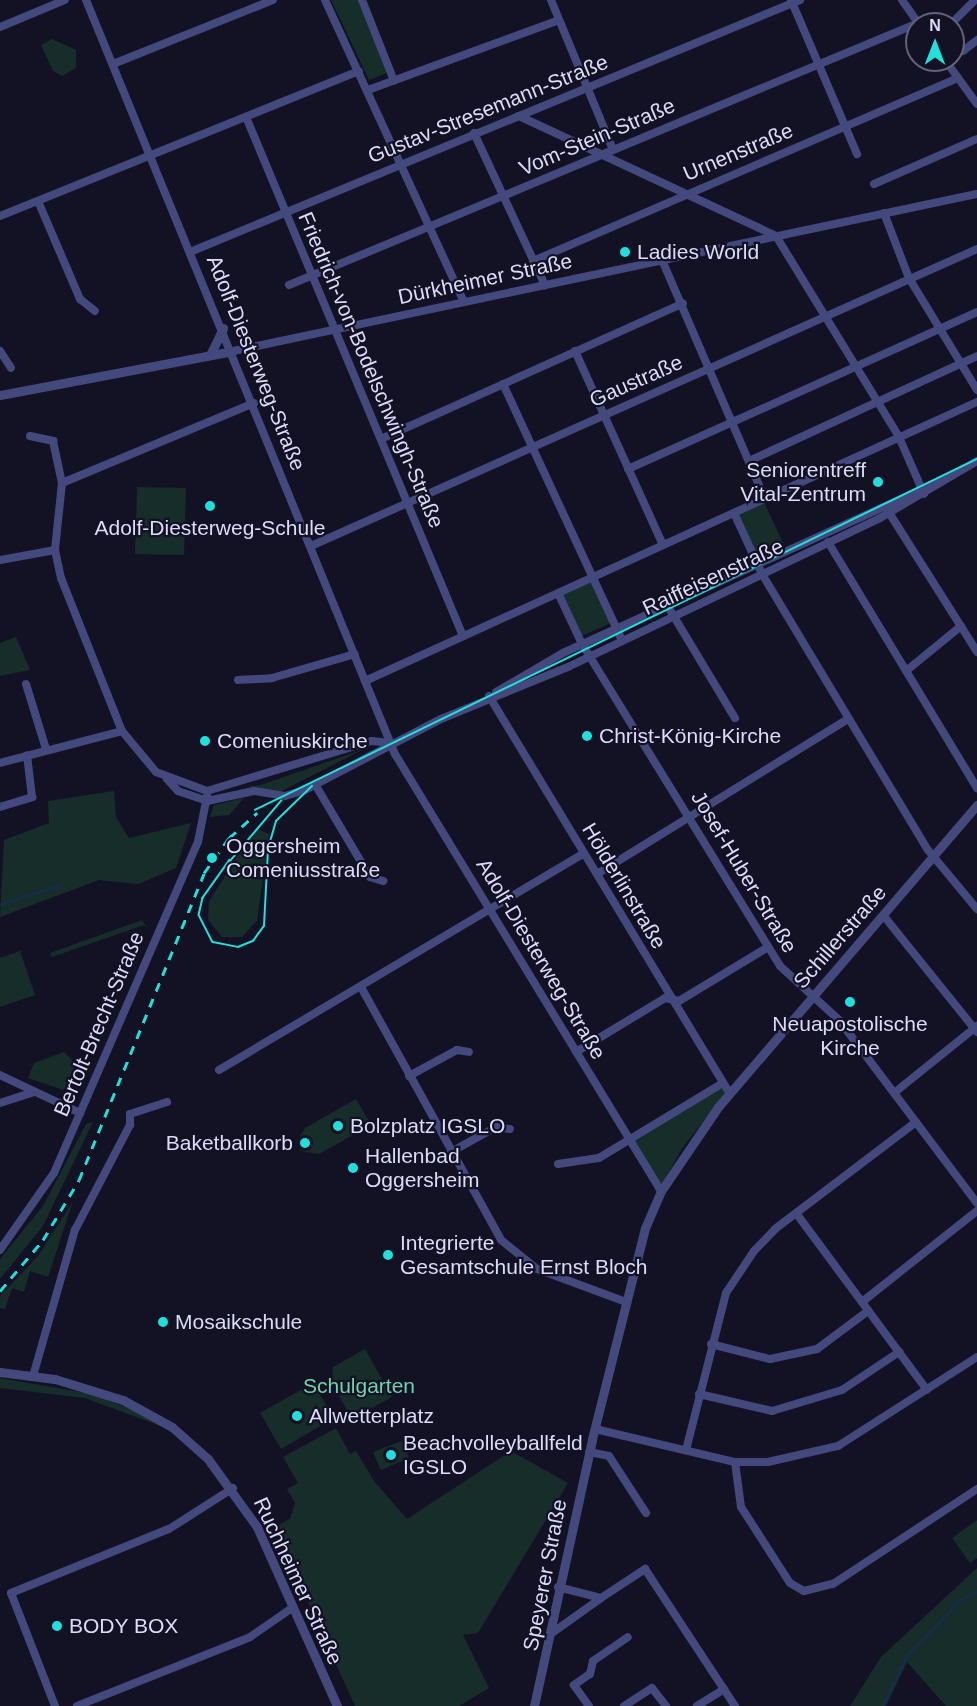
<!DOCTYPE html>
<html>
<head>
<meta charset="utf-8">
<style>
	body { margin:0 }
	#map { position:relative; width:977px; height:1706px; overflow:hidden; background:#131224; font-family:Arial,sans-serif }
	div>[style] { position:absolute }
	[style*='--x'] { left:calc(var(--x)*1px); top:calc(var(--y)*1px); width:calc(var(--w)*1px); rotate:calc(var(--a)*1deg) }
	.green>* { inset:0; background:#162d2a }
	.stream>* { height:3px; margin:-1.5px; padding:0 1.5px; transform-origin:1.5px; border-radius:1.5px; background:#152d45 }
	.minor>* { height:8px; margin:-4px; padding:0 4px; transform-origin:4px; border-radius:4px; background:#44497d }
	.tertiary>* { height:9px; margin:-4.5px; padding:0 4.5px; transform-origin:4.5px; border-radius:4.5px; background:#44497d }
	.tram>* { height:1.5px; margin:-0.75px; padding:0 0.75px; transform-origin:0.75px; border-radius:0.75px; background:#20e0db }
	.rail>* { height:3px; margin-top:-1.5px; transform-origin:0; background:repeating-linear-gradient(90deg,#20e0db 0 9px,transparent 0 17px) }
	.dots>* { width:16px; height:16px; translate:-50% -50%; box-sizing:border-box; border:3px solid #131224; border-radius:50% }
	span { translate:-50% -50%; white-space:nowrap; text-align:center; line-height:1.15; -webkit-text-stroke:4.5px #131224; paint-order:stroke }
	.street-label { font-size:21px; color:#dbdbfa }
	.poi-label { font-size:21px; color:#dbdbfa }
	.left { translate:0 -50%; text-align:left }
	.right { translate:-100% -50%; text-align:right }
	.park-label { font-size:21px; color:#70d1ac }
	.north { position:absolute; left:905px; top:12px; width:60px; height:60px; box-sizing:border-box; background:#131224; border:2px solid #63627a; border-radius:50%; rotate:0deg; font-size:16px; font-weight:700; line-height:24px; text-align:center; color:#dbdbfa }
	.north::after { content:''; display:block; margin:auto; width:21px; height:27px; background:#20e0db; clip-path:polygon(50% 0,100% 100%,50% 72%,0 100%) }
</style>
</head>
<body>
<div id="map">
	<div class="green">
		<div style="clip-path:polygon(331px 0,358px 0,387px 73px,369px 80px)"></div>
		<div style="clip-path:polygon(52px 39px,76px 50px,76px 68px,62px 76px,53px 71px,41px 45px)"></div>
		<div style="clip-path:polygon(137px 487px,186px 488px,184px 555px,135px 554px)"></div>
		<div style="clip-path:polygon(764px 502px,783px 543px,756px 555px,737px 514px)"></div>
		<div style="clip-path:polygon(591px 581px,611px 623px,582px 636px,562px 594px)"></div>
		<div style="clip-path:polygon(16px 637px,30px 670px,0 676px,0 643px)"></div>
		<div style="clip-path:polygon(364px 749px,280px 792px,246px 787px,261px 785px)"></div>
		<div style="clip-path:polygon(114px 791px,116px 817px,129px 838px,191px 823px,176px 868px,138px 884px,99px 880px,0 917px,4px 840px,49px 823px,48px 801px)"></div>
		<div style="clip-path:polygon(244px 798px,229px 815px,210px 817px,214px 805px)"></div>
		<div style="clip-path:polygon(256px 828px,269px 834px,257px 921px,242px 937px,222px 937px,208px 920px,209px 901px)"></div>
		<div style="clip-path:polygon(142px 920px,149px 930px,144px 925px,52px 957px,50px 953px)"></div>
		<div style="clip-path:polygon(20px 951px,35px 995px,0 1007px,0 958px)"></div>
		<div style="clip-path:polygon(64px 1052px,76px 1064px,64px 1090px,28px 1078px,34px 1063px)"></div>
		<div style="clip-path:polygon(722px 1087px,726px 1093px,683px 1147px,661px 1186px,634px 1142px)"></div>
		<div style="clip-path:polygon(356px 1099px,371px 1125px,319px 1154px,300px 1151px,297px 1141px,305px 1128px)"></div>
		<div style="clip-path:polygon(93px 1122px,43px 1226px,0 1279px,0 1259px,43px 1206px,86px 1124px)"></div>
		<div style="clip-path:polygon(73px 1201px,48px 1277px,30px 1271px,24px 1292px,12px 1288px,5px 1309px,0 1308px,0 1296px,38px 1256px)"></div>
		<div style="clip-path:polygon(365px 1349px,392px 1397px,352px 1419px,332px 1383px,333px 1367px)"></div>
		<div style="clip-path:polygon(0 1378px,86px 1393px,132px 1409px,166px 1428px,85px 1398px,0 1388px)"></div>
		<div style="clip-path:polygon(313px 1383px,334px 1418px,281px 1449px,260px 1413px)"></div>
		<div style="clip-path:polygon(336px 1428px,350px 1454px,356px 1451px,374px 1481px,407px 1519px,511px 1451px,568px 1483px,478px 1633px,463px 1635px,489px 1688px,459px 1706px,355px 1706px,274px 1527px,290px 1519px,295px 1503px,287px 1489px,298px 1483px,283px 1457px)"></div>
		<div style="clip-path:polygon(402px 1441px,409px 1458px,381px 1470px,373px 1452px)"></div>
		<div style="clip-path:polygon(977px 1520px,977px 1558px,970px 1563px,952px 1538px)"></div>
		<div style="clip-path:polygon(977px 1568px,977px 1706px,946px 1706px,907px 1662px,886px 1706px,850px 1706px,881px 1657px)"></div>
	</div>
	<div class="stream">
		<div style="--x:0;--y:904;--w:63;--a:-17.6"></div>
		<div style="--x:882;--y:1706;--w:57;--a:-63.9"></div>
		<div style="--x:907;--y:1655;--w:76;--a:-46.1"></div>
		<div style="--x:960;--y:1600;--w:19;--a:-28"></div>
	</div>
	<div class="minor">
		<div style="--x:86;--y:0;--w:815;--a:67.72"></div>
		<div style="--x:395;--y:754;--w:512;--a:58.67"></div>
		<div style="--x:325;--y:0;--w:332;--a:65.3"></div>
		<div style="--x:362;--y:0;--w:87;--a:68.4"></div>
		<div style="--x:551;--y:0;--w:162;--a:67.5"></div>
		<div style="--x:791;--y:0;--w:168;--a:66.8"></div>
		<div style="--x:902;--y:0;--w:29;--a:55"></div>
		<div style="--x:951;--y:24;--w:34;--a:-45"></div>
		<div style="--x:0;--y:27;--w:70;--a:-22.6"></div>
		<div style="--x:963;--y:51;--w:18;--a:-38"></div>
		<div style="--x:945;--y:60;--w:54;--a:54"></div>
		<div style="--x:113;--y:64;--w:172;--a:-21.8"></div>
		<div style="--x:368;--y:90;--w:203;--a:-20.1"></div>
		<div style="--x:519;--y:116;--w:284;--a:25"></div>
		<div style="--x:776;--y:236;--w:236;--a:58.5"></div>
		<div style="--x:899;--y:437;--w:62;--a:66.3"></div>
		<div style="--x:246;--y:117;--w:563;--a:67.31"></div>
		<div style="--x:474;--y:133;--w:168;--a:65"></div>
		<div style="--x:874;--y:184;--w:112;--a:-23.6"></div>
		<div style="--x:38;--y:201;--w:107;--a:66.8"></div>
		<div style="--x:80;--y:299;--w:19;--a:39"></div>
		<div style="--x:884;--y:213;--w:70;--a:69"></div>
		<div style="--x:909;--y:278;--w:131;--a:58.7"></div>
		<div style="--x:0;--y:216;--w:387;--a:-22"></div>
		<div style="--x:190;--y:252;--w:660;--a:-22.45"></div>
		<div style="--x:662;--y:260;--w:260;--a:66.7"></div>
		<div style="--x:533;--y:261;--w:463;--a:-23.3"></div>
		<div style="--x:289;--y:285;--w:681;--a:-22.61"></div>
		<div style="--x:0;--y:351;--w:20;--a:57"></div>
		<div style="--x:233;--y:351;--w:760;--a:-11.92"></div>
		<div style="--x:575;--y:351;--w:213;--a:65.6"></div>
		<div style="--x:503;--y:384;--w:282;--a:65.1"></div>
		<div style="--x:30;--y:436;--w:24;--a:12"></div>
		<div style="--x:53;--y:441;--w:43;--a:77.9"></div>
		<div style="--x:62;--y:483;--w:67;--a:96"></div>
		<div style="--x:55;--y:550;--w:29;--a:78"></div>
		<div style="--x:61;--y:578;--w:165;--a:68.3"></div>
		<div style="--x:122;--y:731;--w:53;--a:50.3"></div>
		<div style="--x:156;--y:772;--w:54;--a:20.4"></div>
		<div style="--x:207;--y:791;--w:172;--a:-16.9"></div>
		<div style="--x:372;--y:741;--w:18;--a:6"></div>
		<div style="--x:381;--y:439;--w:331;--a:-24.2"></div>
		<div style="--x:749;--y:461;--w:251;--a:-24.7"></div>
		<div style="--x:628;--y:469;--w:383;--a:-24.2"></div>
		<div style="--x:62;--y:483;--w:208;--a:-22.6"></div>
		<div style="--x:888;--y:511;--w:167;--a:57.7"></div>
		<div style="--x:734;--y:513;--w:67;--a:65.3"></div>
		<div style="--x:762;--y:574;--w:322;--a:59"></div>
		<div style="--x:928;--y:850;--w:77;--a:50.3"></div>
		<div style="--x:828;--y:542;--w:288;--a:58.8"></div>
		<div style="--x:311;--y:546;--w:729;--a:-24.03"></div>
		<div style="--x:0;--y:560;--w:56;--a:-10.3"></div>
		<div style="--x:558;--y:593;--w:56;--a:64.8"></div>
		<div style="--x:582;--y:644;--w:378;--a:58.4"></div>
		<div style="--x:780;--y:966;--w:80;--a:42.5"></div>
		<div style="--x:839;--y:1020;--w:229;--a:53"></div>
		<div style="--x:667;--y:605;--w:132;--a:59"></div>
		<div style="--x:906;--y:671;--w:71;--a:-39.3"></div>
		<div style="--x:238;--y:680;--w:34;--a:-3"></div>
		<div style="--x:272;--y:678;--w:86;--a:-16.1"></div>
		<div style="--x:365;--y:681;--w:673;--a:-24.51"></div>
		<div style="--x:26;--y:684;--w:68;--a:72.9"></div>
		<div style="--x:496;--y:692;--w:78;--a:-30.2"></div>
		<div style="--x:563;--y:653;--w:419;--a:-24.5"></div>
		<div style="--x:489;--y:696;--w:464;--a:58.8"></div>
		<div style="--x:0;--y:763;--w:126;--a:-14.7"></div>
		<div style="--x:167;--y:779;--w:16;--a:47"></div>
		<div style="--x:178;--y:791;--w:31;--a:19"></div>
		<div style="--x:207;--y:801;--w:48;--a:-12"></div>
		<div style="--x:254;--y:791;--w:31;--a:9"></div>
		<div style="--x:285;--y:796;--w:21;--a:-17"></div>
		<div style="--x:305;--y:790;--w:153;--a:-27.6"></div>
		<div style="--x:441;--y:719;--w:139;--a:-22.3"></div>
		<div style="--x:570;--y:666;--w:344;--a:-25.5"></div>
		<div style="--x:880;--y:518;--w:113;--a:-30.4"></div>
		<div style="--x:316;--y:786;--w:106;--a:59.3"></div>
		<div style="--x:370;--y:877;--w:14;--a:17"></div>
		<div style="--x:0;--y:807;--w:34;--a:-17"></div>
		<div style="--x:32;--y:797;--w:42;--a:-96.8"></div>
		<div style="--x:597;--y:874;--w:295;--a:-31.7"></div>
		<div style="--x:883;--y:915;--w:150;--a:51.2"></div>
		<div style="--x:361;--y:987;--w:289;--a:61"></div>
		<div style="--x:501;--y:1240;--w:46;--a:38.9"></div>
		<div style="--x:537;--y:1269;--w:95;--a:20.3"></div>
		<div style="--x:576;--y:1052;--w:104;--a:-31.2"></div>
		<div style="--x:665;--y:998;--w:14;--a:12"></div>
		<div style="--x:679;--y:1001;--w:104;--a:-31.2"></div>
		<div style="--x:219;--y:1070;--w:423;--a:-30.7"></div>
		<div style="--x:0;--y:1075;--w:89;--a:25.4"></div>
		<div style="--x:409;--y:1076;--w:55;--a:-28.4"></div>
		<div style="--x:457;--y:1050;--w:12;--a:9"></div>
		<div style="--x:894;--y:1093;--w:107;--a:-38.9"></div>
		<div style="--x:0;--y:1103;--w:36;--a:-18"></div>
		<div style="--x:451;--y:1152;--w:51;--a:-29.1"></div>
		<div style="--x:496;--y:1127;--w:14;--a:8"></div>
		<div style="--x:558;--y:1164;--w:41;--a:-8.3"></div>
		<div style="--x:599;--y:1158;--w:145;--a:-31.2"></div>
		<div style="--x:796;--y:1213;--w:220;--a:53.5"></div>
		<div style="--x:0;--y:1250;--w:94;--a:-55"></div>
		<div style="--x:54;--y:1173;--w:361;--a:-66.5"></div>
		<div style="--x:198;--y:842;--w:47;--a:-78.9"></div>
		<div style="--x:862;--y:1302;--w:147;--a:-38.4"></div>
		<div style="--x:711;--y:1344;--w:61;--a:14.3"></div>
		<div style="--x:770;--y:1359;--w:48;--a:-12"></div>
		<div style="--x:817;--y:1349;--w:64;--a:-36.7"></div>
		<div style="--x:33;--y:1376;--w:152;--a:-74"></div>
		<div style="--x:75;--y:1230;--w:119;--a:-62.4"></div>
		<div style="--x:130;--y:1125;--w:11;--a:-90"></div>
		<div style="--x:130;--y:1114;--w:39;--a:-18"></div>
		<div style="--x:699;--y:1394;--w:75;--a:13.1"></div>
		<div style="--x:772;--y:1411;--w:73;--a:-16.7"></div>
		<div style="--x:842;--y:1390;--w:69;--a:-33.7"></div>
		<div style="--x:595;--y:1429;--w:144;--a:13.3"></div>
		<div style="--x:735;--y:1462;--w:33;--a:0"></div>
		<div style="--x:768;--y:1462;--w:72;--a:-12.9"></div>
		<div style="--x:838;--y:1446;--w:165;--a:-32.6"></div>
		<div style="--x:686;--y:1450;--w:162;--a:-75.7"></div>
		<div style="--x:726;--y:1293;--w:50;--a:-56.3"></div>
		<div style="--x:754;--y:1251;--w:30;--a:-46"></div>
		<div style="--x:775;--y:1229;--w:177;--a:-37.2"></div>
		<div style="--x:589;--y:1452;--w:20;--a:11"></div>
		<div style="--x:609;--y:1456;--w:68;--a:57"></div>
		<div style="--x:735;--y:1462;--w:45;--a:82.4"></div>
		<div style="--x:741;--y:1507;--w:90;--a:57.2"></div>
		<div style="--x:790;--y:1583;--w:16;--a:30"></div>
		<div style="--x:804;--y:1591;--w:30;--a:-14"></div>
		<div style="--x:833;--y:1584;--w:173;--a:-33.4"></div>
		<div style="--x:558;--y:1587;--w:44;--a:14.3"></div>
		<div style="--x:601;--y:1598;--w:53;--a:-33.4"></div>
		<div style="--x:645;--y:1569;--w:164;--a:56.7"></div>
		<div style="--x:552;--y:1633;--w:60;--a:-35.5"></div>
		<div style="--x:55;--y:1706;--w:121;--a:-111.3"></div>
		<div style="--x:11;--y:1593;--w:170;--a:-22.1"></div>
		<div style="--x:169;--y:1529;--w:76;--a:-32.6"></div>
		<div style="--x:77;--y:1706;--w:186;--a:-21.7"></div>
		<div style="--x:250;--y:1637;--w:51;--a:-34.6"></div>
		<div style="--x:589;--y:1706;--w:26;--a:-126"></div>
		<div style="--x:574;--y:1685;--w:19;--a:-35"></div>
		<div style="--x:590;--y:1674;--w:13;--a:-77"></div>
		<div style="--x:593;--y:1661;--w:42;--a:-34.4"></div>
		<div style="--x:624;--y:1706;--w:33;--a:-33"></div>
		<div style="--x:652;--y:1688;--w:23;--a:52"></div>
		<div style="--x:697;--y:1706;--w:32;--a:-32"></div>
	</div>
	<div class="tertiary">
		<div style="--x:210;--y:355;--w:30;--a:-64"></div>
		<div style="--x:0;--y:395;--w:237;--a:-10.7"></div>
		<div style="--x:0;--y:1372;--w:55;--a:7.3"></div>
		<div style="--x:55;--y:1379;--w:71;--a:17.2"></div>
		<div style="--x:123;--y:1400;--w:56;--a:28.9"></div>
		<div style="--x:172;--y:1427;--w:48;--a:41.6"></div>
		<div style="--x:208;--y:1459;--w:84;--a:54.2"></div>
		<div style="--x:257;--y:1527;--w:196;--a:65.9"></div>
		<div style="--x:534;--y:1706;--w:273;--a:-77.7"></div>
		<div style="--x:592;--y:1439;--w:218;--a:-75.9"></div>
		<div style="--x:645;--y:1228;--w:40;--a:-66.6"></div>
		<div style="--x:661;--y:1191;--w:102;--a:-55.8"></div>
		<div style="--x:718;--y:1107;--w:398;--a:-49.4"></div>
	</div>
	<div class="tram">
		<div style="--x:255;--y:810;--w:803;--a:-25.93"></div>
		<div style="--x:230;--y:860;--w:47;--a:125.4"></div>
		<div style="--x:203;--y:898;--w:17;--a:103"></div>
		<div style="--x:199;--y:915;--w:30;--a:63"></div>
		<div style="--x:213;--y:942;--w:25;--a:11"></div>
		<div style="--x:238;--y:947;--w:16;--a:-22"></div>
		<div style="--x:253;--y:941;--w:19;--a:-54"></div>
		<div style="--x:264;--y:926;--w:77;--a:-87"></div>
		<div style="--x:268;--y:849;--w:29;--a:-74"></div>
		<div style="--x:276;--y:821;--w:50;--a:-44.2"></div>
		<div style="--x:225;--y:867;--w:87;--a:-49.7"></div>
	</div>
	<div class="rail">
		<div style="--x:0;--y:1291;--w:67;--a:-49.9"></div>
		<div style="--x:43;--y:1240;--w:70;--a:-59"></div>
		<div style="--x:79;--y:1180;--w:331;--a:-67.8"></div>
		<div style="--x:204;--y:873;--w:43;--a:-54.5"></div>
		<div style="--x:229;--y:838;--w:38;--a:-42"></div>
	</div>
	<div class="dots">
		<div style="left:625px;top:252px;background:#20e0db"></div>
		<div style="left:878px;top:482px;background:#20e0db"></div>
		<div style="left:210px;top:506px;background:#20e0db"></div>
		<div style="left:587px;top:736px;background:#20e0db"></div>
		<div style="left:205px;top:741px;background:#20e0db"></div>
		<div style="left:212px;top:858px;background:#20e0db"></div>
		<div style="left:850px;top:1002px;background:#20e0db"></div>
		<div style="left:338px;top:1126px;background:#20e0db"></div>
		<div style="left:305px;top:1143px;background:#20e0db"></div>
		<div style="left:353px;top:1168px;background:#20e0db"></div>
		<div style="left:388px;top:1255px;background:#20e0db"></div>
		<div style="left:163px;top:1322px;background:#20e0db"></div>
		<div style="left:297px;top:1416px;background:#20e0db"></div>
		<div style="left:391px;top:1455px;background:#20e0db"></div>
		<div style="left:57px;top:1626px;background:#20e0db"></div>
	</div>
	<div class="street-label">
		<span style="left:488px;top:109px;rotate:-22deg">Gustav-Stresemann-Straße</span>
		<span style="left:597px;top:137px;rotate:-23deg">Vom-Stein-Straße</span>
		<span style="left:738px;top:152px;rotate:-23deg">Urnenstraße</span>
		<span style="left:485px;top:279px;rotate:-12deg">Dürkheimer Straße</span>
		<span style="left:256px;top:363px;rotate:68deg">Adolf-Diesterweg-Straße</span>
		<span style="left:371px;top:370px;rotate:67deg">Friedrich-von-Bodelschwingh-Straße</span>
		<span style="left:636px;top:381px;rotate:-24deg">Gaustraße</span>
		<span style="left:713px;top:577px;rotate:-25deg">Raiffeisenstraße</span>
		<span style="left:744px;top:872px;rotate:59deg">Josef-Huber-Straße</span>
		<span style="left:624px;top:886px;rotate:59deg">Hölderlinstraße</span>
		<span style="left:840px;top:937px;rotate:-49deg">Schillerstraße</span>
		<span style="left:541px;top:959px;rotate:59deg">Adolf-Diesterweg-Straße</span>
		<span style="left:99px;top:1024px;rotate:-67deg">Bertolt-Brecht-Straße</span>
		<span style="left:545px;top:1575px;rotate:-79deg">Speyerer Straße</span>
		<span style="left:298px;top:1581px;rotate:65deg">Ruchheimer Straße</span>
	</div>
	<div class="poi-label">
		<span class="left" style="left:637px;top:252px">Ladies World</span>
		<span class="right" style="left:866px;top:482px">Seniorentreff<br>Vital-Zentrum</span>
		<span style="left:210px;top:528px">Adolf-Diesterweg-Schule</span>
		<span class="left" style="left:599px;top:736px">Christ-König-Kirche</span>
		<span class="left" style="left:217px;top:741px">Comeniuskirche</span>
		<span class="left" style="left:226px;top:858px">Oggersheim<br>Comeniusstraße</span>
		<span style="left:850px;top:1036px">Neuapostolische<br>Kirche</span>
		<span class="left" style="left:350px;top:1126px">Bolzplatz IGSLO</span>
		<span class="right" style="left:293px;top:1143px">Baketballkorb</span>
		<span class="left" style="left:365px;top:1168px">Hallenbad<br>Oggersheim</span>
		<span class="left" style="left:400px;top:1255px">Integrierte<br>Gesamtschule Ernst Bloch</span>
		<span class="left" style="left:175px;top:1322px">Mosaikschule</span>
		<span class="left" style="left:309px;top:1416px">Allwetterplatz</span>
		<span class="left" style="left:403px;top:1455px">Beachvolleyballfeld<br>IGSLO</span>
		<span class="left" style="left:69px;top:1626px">BODY BOX</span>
	</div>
	<div class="park-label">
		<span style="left:359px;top:1386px">Schulgarten</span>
	</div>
	<div class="north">N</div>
</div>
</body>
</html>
